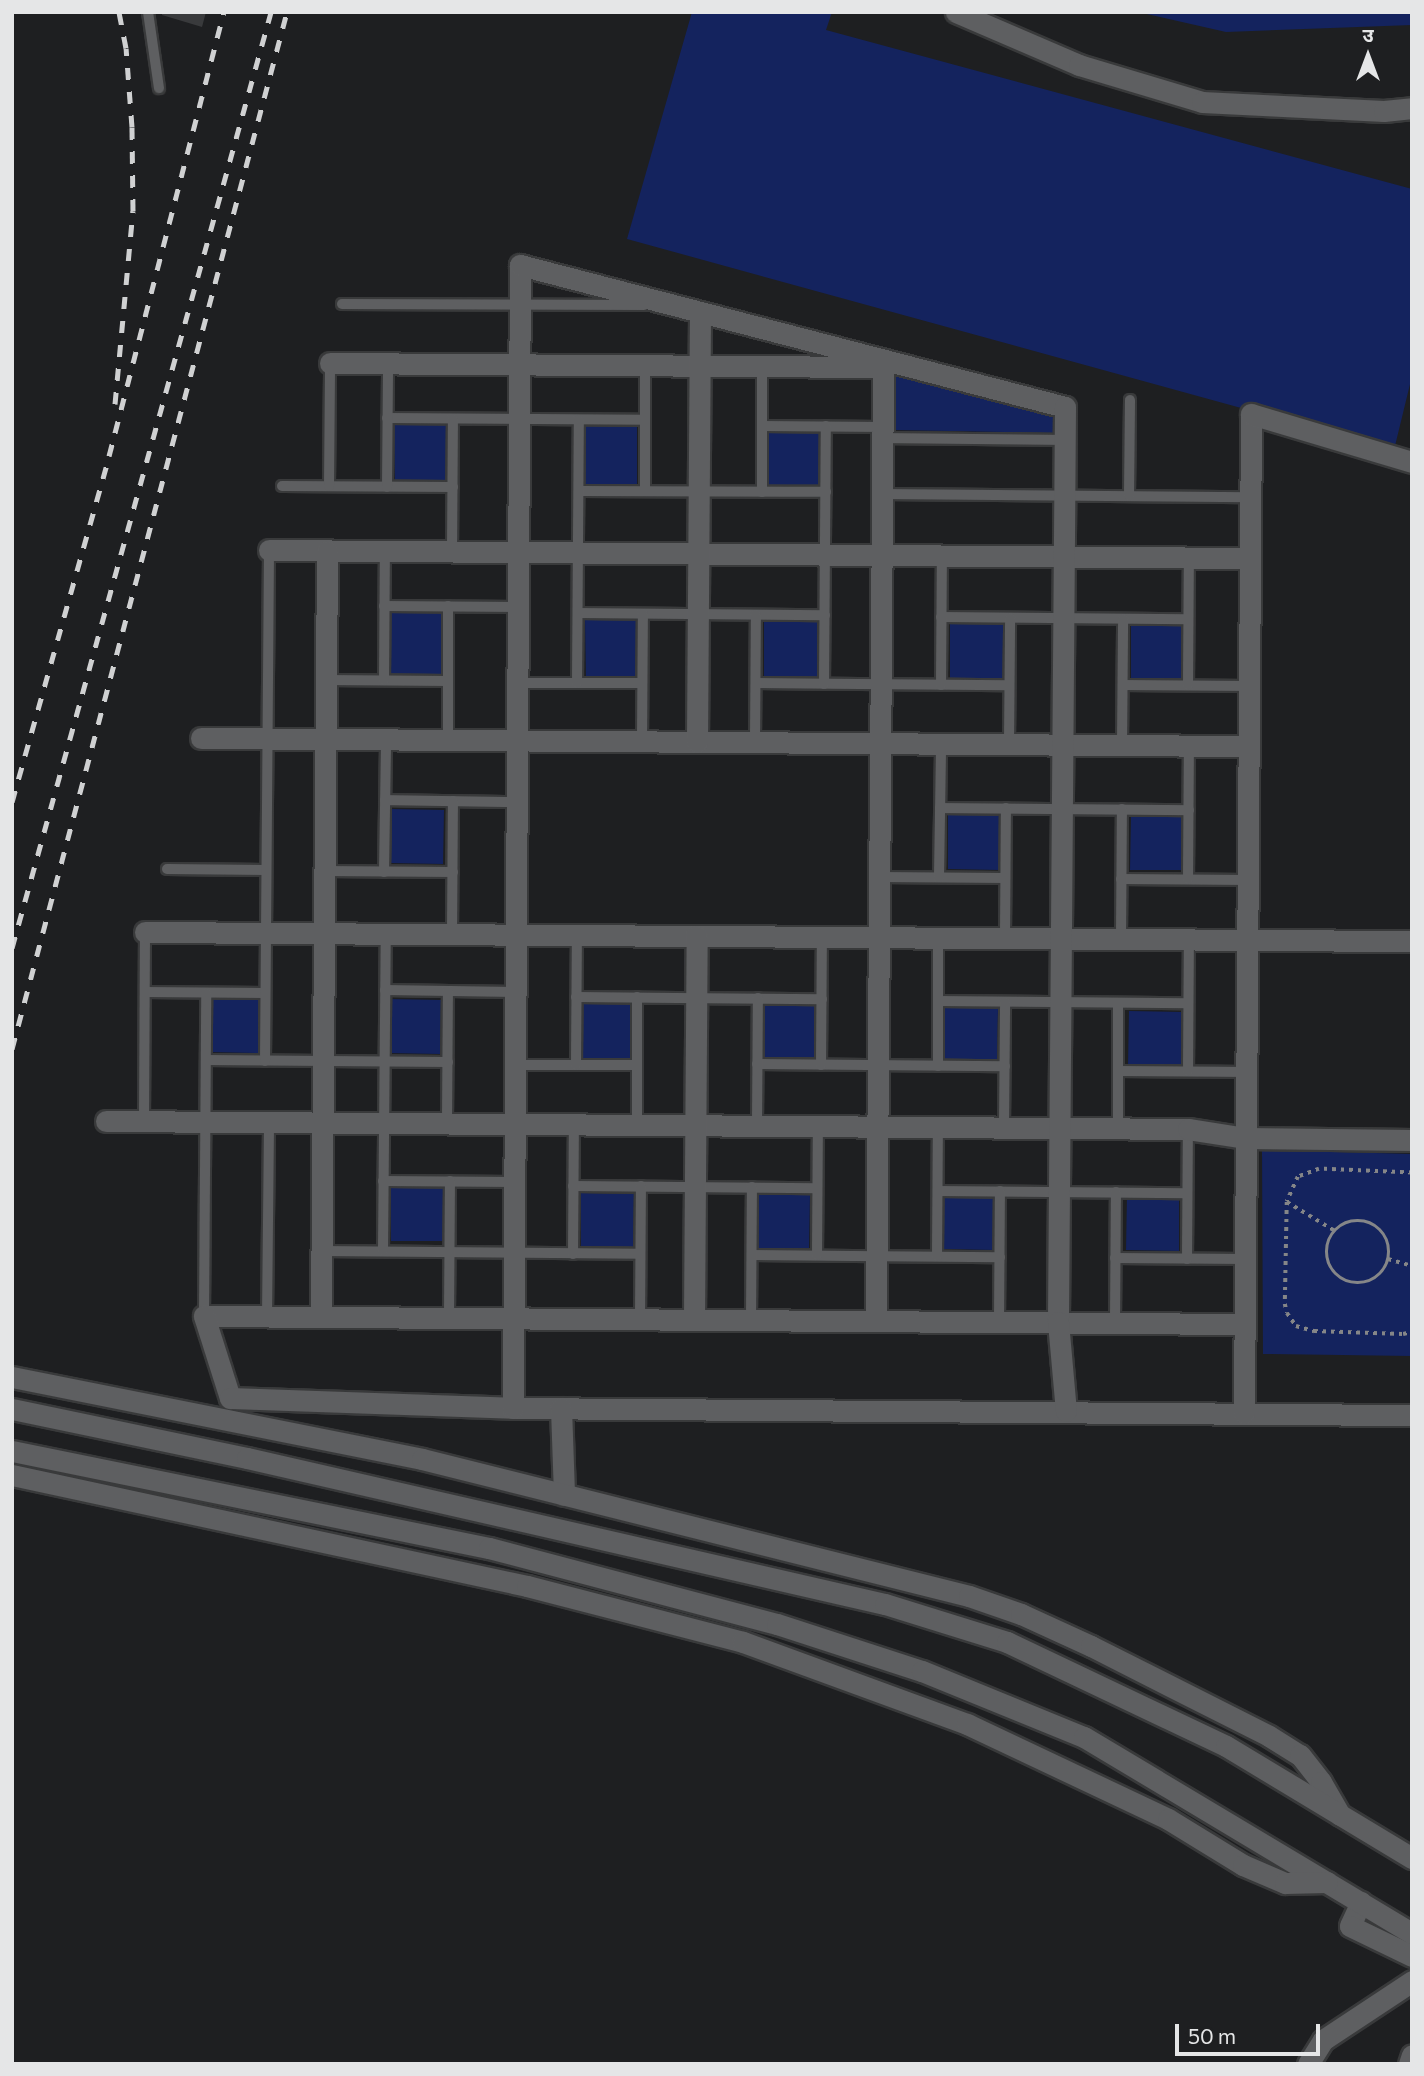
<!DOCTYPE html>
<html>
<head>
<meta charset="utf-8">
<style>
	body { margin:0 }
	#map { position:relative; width:1424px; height:2076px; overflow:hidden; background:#1e1f21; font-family:Commissioner,"Noto Sans Devanagari",sans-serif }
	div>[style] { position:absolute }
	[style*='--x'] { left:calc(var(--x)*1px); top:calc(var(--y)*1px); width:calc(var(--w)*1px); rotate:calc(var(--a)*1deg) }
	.green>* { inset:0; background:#14235e }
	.building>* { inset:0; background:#393a3c }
	.path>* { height:3.5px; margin-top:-1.75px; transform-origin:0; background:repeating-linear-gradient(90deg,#858688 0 3.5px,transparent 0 8.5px) }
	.path>.ring { margin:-1.75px; padding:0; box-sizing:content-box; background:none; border:3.5px solid #858688; border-radius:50% }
	.roads { filter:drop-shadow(2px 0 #393a3b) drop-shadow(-2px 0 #393a3b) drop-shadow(0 2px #393a3b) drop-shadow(0 -2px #393a3b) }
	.service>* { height:10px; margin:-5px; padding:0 5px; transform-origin:5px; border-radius:5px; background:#5e5f61 }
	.minor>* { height:21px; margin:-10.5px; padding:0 10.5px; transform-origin:10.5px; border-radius:10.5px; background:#5e5f61 }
	.tertiary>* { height:21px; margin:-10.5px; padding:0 10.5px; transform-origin:10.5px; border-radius:10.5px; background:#5e5f61 }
	.rail>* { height:5px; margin-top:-2.5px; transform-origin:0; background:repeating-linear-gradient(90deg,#d0d1d2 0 12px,transparent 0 24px) }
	span { translate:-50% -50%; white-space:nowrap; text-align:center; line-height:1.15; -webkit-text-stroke:7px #1e1f21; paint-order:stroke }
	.frame { position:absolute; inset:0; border:14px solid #e5e6e7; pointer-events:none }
	.north { position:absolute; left:1333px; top:21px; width:70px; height:70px; -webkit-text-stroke:5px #1e1f21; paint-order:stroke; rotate:0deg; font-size:19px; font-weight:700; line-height:28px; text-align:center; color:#e5e6e7 }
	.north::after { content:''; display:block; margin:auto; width:24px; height:32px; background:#e5e6e7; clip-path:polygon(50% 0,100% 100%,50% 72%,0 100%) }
	.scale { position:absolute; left:1175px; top:2024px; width:145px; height:32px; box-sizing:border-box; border:4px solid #e5e6e7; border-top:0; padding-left:9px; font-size:21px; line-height:24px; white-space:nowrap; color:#e5e6e7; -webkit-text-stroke:5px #1e1f21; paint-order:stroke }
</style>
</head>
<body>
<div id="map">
	<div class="green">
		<div style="clip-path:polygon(692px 12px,832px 12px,826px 30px,1412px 189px,1412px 376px,1394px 450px,627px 239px)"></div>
		<div style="clip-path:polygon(1138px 12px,1412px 12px,1412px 25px,1226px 32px)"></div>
		<div style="clip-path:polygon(894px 367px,1058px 412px,1059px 433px,894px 430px)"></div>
		<div style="clip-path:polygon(394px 423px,447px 423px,447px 484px,395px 485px)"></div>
		<div style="clip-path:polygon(585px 426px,637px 426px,637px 487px,585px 488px)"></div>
		<div style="clip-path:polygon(768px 428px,821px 428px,821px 490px,768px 490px)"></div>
		<div style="clip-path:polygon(389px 612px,442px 612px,442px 674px,390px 674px)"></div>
		<div style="clip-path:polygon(638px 618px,638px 680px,586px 680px,585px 619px)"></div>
		<div style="clip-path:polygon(817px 618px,817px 680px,764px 681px,764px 619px)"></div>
		<div style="clip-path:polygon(1131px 622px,1183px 622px,1183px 683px,1131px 683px)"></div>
		<div style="clip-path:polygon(950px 624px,1003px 624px,1003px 679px,950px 678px)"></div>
		<div style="clip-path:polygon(391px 809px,444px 810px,443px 864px,390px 863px)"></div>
		<div style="clip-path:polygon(948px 815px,1001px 815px,1000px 870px,948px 869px)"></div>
		<div style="clip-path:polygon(1131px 816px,1184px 816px,1183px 870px,1130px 870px)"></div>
		<div style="clip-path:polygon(208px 998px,261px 998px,260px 1053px,208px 1052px)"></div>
		<div style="clip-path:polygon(388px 999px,441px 1000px,440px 1054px,387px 1053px)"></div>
		<div style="clip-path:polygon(581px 1004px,634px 1004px,633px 1059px,580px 1058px)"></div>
		<div style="clip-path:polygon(764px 1004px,816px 1005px,816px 1059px,763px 1059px)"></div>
		<div style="clip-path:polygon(945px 1007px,998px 1008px,997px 1062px,944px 1062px)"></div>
		<div style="clip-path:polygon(1129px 1011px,1182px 1012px,1181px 1066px,1128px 1066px)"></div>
		<div style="clip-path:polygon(1262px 1150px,1412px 1154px,1412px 1356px,1263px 1354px)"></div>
		<div style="clip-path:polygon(391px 1186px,444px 1187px,443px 1241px,391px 1241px)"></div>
		<div style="clip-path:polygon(581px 1193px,634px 1194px,633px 1248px,581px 1248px)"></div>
		<div style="clip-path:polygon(757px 1194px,810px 1194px,809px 1248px,757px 1248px)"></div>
		<div style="clip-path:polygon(944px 1195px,996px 1195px,996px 1250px,943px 1249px)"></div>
		<div style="clip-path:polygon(1127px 1196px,1179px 1196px,1179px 1251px,1126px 1250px)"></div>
	</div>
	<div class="building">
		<div style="clip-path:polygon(162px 12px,206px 12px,202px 27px,162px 15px)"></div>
	</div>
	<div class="path">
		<div style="--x:1412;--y:1173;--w:93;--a:-177.5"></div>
		<div style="--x:1319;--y:1169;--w:22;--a:159"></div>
		<div style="--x:1298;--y:1177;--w:27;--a:114"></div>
		<div style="--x:1287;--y:1202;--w:102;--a:91.1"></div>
		<div style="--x:1285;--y:1304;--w:9;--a:77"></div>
		<div style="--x:1287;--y:1313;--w:16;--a:55"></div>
		<div style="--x:1296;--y:1326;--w:19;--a:16"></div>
		<div style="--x:1314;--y:1331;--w:89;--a:1.9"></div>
		<div style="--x:1403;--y:1334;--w:9;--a:-13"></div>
		<div style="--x:1287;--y:1202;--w:56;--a:31.1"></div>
		<div class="ring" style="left:1327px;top:1221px;width:58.5px;height:58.5px"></div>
		<div style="--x:1388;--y:1259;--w:25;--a:16"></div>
	</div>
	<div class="roads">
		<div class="service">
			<div style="--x:148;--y:12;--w:77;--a:81.8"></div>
			<div style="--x:342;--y:304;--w:302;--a:0.2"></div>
			<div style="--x:387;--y:418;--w:258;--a:0.4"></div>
			<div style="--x:762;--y:426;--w:121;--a:0.5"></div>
			<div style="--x:883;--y:438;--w:182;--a:0.6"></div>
			<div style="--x:282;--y:486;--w:171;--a:0.3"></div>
			<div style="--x:329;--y:486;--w:123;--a:-89.5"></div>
			<div style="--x:387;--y:487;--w:123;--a:-89.5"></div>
			<div style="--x:579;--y:491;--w:247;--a:0.2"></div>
			<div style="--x:645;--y:491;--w:125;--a:-90"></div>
			<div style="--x:762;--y:492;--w:126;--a:-90"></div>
			<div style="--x:882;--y:494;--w:368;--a:0.5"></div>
			<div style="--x:1129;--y:496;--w:96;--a:-89.4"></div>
			<div style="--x:452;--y:552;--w:133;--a:-89.6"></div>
			<div style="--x:384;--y:606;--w:134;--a:0.4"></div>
			<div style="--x:578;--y:613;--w:247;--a:0.5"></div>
			<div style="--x:941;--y:617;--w:247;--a:0.5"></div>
			<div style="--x:326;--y:680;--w:122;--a:0.5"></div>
			<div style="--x:384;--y:680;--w:129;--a:-89.6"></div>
			<div style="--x:517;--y:683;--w:125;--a:0"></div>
			<div style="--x:577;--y:683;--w:263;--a:-89.6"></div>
			<div style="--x:756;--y:683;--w:253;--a:0.5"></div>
			<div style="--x:824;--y:684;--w:258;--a:-89.6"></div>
			<div style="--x:941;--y:685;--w:130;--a:-89.6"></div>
			<div style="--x:1123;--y:685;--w:126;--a:0.5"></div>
			<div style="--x:1188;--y:685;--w:128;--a:-89.6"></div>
			<div style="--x:448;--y:740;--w:134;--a:-90"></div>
			<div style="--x:642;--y:742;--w:128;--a:-89.6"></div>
			<div style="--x:755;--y:743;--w:128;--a:-89.6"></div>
			<div style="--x:1009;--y:744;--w:126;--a:-89.5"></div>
			<div style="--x:1122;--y:745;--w:126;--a:-89.5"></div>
			<div style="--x:385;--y:800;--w:131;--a:0.9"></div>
			<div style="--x:940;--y:808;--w:249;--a:0.5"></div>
			<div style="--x:167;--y:869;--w:99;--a:0.6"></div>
			<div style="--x:324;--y:871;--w:129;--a:0.4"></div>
			<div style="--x:384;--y:872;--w:132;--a:-89.1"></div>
			<div style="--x:879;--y:877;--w:126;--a:0.5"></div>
			<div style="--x:939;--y:877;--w:133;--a:-89.1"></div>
			<div style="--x:1121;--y:879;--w:127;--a:0.5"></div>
			<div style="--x:1188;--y:879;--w:133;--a:-89.6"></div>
			<div style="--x:452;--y:934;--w:133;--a:-89.6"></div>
			<div style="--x:1005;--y:938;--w:130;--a:-89.6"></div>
			<div style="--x:1121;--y:939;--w:130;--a:-89.6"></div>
			<div style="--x:385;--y:990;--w:130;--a:0.9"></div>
			<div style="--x:145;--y:992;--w:120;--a:0.5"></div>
			<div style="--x:576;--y:997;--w:246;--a:0.5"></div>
			<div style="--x:938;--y:1001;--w:250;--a:0.5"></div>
			<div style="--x:206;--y:1060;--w:242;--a:0.5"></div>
			<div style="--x:265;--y:1061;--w:511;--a:-89.55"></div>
			<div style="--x:757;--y:1064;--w:248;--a:0.5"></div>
			<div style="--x:514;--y:1065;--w:123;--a:0"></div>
			<div style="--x:576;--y:1065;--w:130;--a:-89.6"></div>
			<div style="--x:821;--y:1065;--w:128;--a:-89.6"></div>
			<div style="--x:938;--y:1066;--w:128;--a:-90"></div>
			<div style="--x:1118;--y:1071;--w:128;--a:0.4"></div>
			<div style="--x:1188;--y:1071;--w:131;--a:-89.6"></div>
			<div style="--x:144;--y:1121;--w:189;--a:-89.7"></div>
			<div style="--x:447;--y:1123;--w:132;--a:-89.6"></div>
			<div style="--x:637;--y:1125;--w:128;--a:-90"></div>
			<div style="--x:757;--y:1126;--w:128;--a:-89.6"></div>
			<div style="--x:1004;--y:1127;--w:125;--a:-89.5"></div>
			<div style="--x:1118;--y:1128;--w:125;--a:-90"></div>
			<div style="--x:383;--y:1181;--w:130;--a:0.4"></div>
			<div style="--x:573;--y:1186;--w:244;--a:0.5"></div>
			<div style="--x:938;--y:1191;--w:249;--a:0.5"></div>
			<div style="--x:321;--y:1251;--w:319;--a:0.5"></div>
			<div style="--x:383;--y:1251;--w:318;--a:-89.5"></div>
			<div style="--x:573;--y:1254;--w:130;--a:-89.6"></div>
			<div style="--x:752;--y:1255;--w:248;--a:0.5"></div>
			<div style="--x:817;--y:1255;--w:129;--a:-89.6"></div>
			<div style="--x:937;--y:1256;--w:129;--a:-89.6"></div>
			<div style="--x:1115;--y:1258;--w:130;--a:0.4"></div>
			<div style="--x:1187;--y:1259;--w:130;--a:-89.6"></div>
			<div style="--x:204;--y:1316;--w:323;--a:-89.6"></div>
			<div style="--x:267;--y:1317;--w:195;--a:-89.4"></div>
			<div style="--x:449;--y:1318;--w:137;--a:-89.6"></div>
			<div style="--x:640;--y:1320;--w:134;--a:-89.6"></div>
			<div style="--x:751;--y:1320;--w:133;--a:-89.6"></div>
			<div style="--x:999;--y:1322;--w:131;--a:-89.6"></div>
			<div style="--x:1115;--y:1323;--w:131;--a:-89.6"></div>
		</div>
		<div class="minor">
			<div style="--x:330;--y:363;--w:551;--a:0.42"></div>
			<div style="--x:269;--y:550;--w:981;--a:0.47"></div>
			<div style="--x:201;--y:738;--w:1048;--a:0.44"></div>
			<div style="--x:697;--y:742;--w:430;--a:-89.6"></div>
			<div style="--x:145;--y:932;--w:1267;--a:0.41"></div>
			<div style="--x:106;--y:1121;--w:1082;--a:0.42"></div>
			<div style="--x:1188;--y:1129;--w:59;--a:8.8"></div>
			<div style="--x:1246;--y:1138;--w:166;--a:0.7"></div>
			<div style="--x:321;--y:1317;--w:766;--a:-89.55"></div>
			<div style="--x:694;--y:1320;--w:384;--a:-89.6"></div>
			<div style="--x:876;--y:1321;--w:961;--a:-89.58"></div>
			<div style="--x:1244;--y:1324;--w:1040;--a:-179.56"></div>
			<div style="--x:204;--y:1316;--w:86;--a:72.4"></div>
			<div style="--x:230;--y:1398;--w:283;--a:2"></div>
			<div style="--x:513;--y:1408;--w:899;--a:0.45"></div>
			<div style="--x:513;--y:1408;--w:1143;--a:-89.65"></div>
			<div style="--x:520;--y:265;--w:563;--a:14.6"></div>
			<div style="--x:1065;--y:407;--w:915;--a:90.44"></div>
			<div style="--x:1058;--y:1322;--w:89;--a:84.9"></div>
			<div style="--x:561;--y:1408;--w:87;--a:88"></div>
			<div style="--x:1244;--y:1413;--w:999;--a:-89.6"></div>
			<div style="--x:1251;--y:414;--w:168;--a:16.6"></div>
			<div style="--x:1361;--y:1902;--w:26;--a:115"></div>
			<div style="--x:1350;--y:1926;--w:69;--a:25.8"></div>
			<div style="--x:1308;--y:2064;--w:28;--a:-58"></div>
			<div style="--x:1323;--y:2040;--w:107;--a:-33.5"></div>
			<div style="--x:1409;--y:2064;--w:9;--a:-72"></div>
		</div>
		<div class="tertiary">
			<div style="--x:956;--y:12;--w:134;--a:23.3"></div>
			<div style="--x:1079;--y:65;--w:128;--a:16.7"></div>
			<div style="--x:1202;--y:102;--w:182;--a:2.8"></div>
			<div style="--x:1384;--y:111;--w:28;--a:-6"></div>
			<div style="--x:12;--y:1377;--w:418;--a:11.3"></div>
			<div style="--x:422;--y:1459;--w:564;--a:14.06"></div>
			<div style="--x:969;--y:1596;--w:55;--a:19.1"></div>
			<div style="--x:1021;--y:1614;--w:77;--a:24.6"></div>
			<div style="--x:1091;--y:1646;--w:199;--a:26.8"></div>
			<div style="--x:1269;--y:1736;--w:36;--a:32"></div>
			<div style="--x:1300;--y:1755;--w:34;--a:52"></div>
			<div style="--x:1321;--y:1782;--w:38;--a:60"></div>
			<div style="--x:12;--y:1409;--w:240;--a:11.8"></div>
			<div style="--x:247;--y:1458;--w:654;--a:12.89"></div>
			<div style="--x:885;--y:1604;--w:128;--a:17.3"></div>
			<div style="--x:1007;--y:1642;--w:242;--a:25.4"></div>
			<div style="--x:1226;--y:1746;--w:217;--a:31.1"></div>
			<div style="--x:12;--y:1451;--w:487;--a:11.5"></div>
			<div style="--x:489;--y:1548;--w:298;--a:14.8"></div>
			<div style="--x:777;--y:1624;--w:152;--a:18"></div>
			<div style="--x:922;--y:1671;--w:175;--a:22.2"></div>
			<div style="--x:1084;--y:1737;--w:382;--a:30.9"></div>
			<div style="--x:12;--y:1475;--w:527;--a:12.16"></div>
			<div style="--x:527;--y:1586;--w:223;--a:14.5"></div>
			<div style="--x:743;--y:1642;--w:239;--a:20.1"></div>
			<div style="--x:967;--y:1724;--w:222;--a:25.3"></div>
			<div style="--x:1168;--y:1819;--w:88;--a:31.5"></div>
			<div style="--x:1243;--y:1865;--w:46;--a:23.2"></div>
			<div style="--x:1285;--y:1883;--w:42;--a:-1.4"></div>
		</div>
	</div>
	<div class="rail">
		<div style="--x:115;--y:404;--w:194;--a:-84.7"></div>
		<div style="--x:133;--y:211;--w:84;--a:-90.7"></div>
		<div style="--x:132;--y:127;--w:79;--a:-94.3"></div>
		<div style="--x:126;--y:48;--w:37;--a:-101"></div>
		<div style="--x:12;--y:802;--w:359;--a:-74.3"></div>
		<div style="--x:109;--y:456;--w:459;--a:-75.5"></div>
		<div style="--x:12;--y:948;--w:971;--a:-74.53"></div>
		<div style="--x:12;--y:1049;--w:1073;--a:-75.15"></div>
	</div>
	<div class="frame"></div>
	<div class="north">उ</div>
	<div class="scale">50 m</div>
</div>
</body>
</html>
